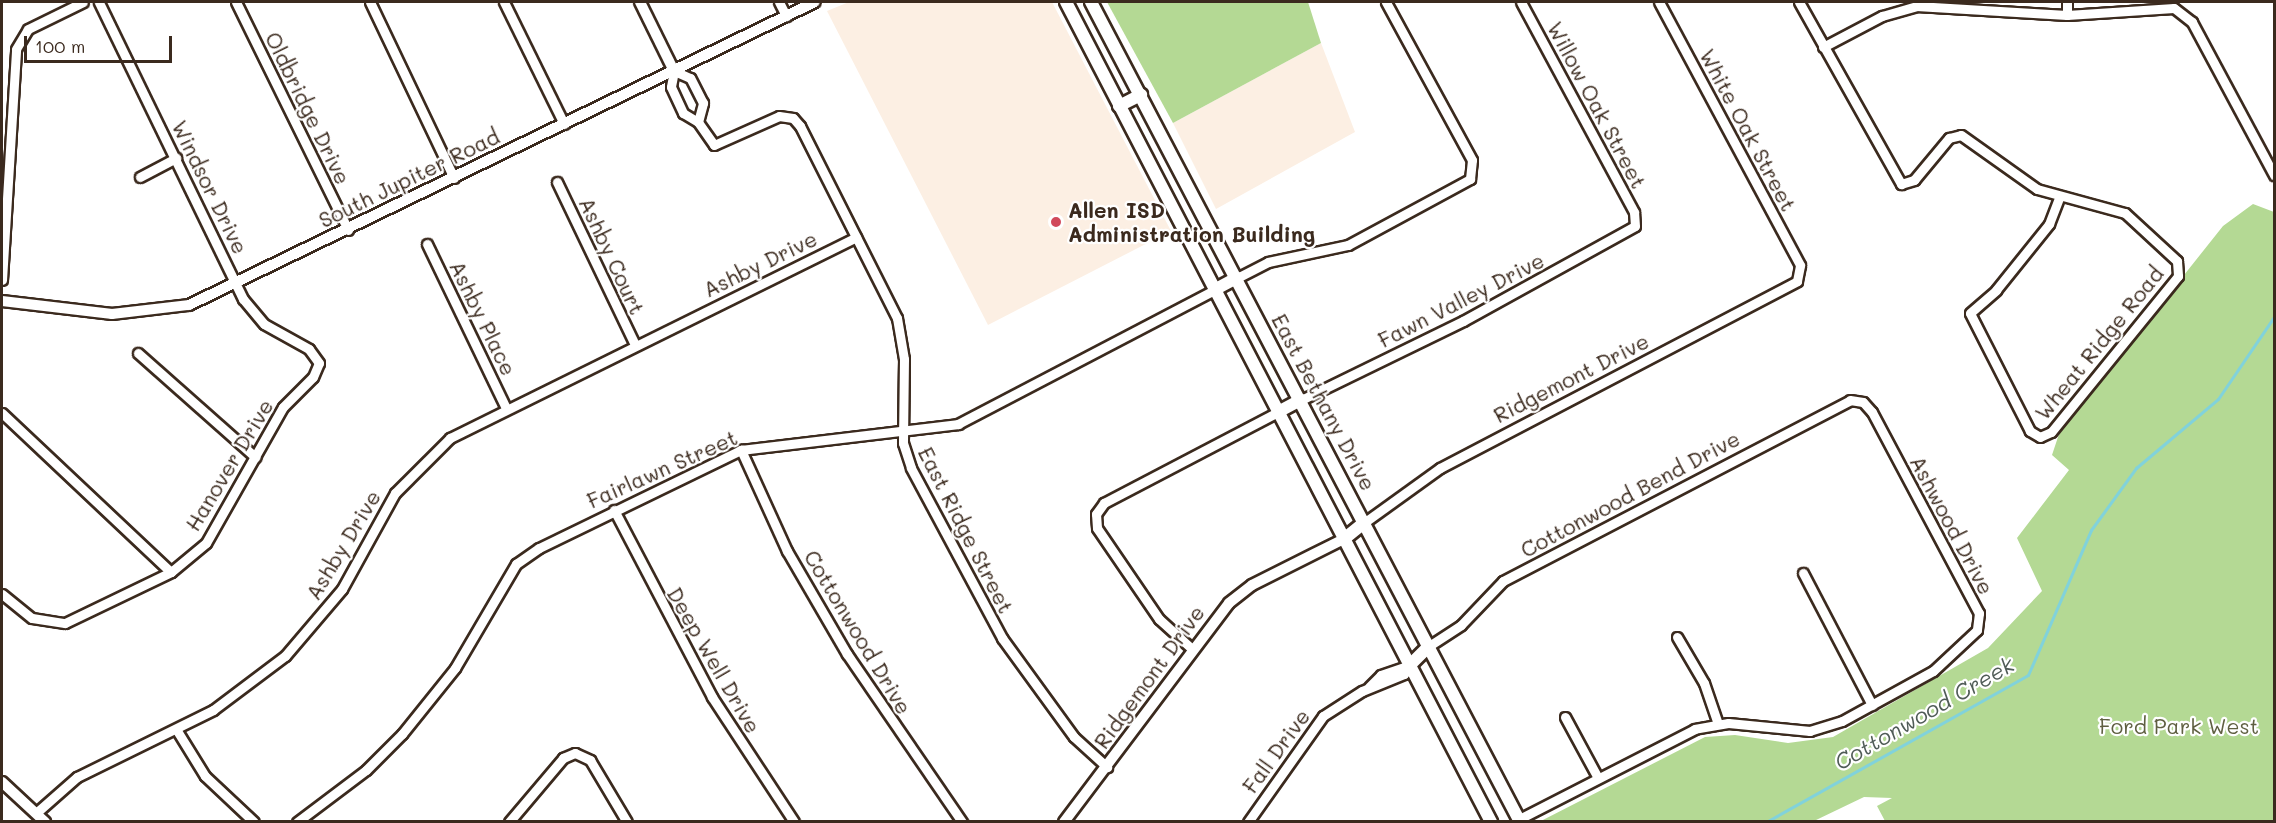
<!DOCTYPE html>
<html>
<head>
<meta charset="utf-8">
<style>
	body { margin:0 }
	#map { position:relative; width:2276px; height:823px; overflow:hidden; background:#fff; font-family:Mali,sans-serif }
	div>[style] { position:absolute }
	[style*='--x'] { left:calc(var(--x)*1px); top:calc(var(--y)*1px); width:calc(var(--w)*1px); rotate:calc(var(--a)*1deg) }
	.built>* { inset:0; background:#fcefe3 }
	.green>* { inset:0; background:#b4d994 }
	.stream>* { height:3px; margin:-1.5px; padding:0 1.5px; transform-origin:1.5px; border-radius:1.5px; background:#81d2db }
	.roads { filter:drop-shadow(2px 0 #3b2a1e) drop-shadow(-2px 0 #3b2a1e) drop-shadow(0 2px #3b2a1e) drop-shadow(0 -2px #3b2a1e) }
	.minor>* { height:9px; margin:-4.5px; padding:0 4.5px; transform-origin:4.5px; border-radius:4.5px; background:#fff }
	.tertiary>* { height:10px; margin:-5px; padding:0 5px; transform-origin:5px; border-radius:5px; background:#fff }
	.secondary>* { height:12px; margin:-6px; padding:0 6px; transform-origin:6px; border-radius:6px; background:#fff }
	.dots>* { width:16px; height:16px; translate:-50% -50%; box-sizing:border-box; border:3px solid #fff; border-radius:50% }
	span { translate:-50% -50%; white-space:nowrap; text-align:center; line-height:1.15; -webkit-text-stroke:4.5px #fff; paint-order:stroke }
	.street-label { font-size:21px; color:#3b2a1e }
	.poi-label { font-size:21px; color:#3b2a1e; font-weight:700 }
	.left { translate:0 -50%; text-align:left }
	.park-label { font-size:21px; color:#5f5f41 }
	.water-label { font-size:22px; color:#505c57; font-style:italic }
	.frame { position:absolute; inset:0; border:3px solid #3b2a1e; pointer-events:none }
	.scale { position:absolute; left:24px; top:36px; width:148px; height:27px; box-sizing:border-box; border:3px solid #3b2a1e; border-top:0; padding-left:8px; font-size:18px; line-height:21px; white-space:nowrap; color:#3b2a1e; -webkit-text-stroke:4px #fff; paint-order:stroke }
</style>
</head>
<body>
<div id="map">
	<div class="built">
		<div style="clip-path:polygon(849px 2px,1052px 2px,1171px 231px,988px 325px,827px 11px)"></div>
		<div style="clip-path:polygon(1321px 43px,1355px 132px,1216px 209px,1173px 123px)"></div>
	</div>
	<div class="green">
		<div style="clip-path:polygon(1107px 2px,1308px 2px,1321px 43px,1173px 123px)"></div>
		<div style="clip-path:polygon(2253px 204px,2274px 212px,2274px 821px,1885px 821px,1877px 806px,1892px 798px,1864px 797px,1814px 821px,1539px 822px,1705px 737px,1735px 735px,1788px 743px,1833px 737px,1988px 648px,2042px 591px,2017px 538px,2069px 470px,2052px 455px,2060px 431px,2223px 226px)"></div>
	</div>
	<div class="stream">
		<div style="--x:1766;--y:822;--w:300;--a:-29.3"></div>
		<div style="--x:2028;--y:675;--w:158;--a:-66.5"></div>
		<div style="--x:2091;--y:530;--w:77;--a:-54"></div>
		<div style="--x:2136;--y:468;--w:107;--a:-40.1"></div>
		<div style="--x:2218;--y:399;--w:99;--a:-55.7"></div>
	</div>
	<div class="roads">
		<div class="minor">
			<div style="--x:236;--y:2;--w:254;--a:63.8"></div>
			<div style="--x:370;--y:2;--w:195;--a:64.5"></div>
			<div style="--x:504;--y:2;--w:136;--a:63.8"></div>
			<div style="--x:779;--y:2;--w:16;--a:63"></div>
			<div style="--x:1799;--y:2;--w:209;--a:60.7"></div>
			<div style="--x:1901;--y:184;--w:14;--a:-17"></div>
			<div style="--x:1914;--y:180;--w:55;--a:-50.2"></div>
			<div style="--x:1949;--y:138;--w:12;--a:-14"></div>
			<div style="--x:1961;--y:135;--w:93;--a:35.4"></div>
			<div style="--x:2037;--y:189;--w:91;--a:15.3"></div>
			<div style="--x:2125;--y:213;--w:71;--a:42.7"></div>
			<div style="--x:2177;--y:261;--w:15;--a:86"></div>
			<div style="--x:2178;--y:276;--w:201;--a:129.1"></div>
			<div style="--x:2051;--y:432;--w:12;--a:156"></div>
			<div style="--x:2040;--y:437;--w:12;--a:-149"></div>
			<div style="--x:2030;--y:431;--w:132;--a:-117"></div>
			<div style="--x:1970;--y:313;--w:35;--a:-41"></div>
			<div style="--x:1996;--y:290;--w:85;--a:-51.2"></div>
			<div style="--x:2049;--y:224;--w:28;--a:-69"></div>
			<div style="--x:2067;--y:15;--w:13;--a:-90"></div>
			<div style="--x:1823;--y:47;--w:67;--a:-27.7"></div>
			<div style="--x:1882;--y:16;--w:35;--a:-16"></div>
			<div style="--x:1916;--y:6;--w:151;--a:3.4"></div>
			<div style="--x:2067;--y:15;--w:107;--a:-3.7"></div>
			<div style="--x:2174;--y:8;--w:23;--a:38"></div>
			<div style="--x:2192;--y:22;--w:174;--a:61.8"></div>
			<div style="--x:698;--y:122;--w:20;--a:-75"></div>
			<div style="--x:703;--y:103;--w:28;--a:-117"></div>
			<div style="--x:690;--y:78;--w:17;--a:-156"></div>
			<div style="--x:674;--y:71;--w:16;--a:101"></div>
			<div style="--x:671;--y:87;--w:29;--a:65"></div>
			<div style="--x:683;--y:113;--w:17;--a:31"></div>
			<div style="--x:698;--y:122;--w:28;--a:55"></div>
			<div style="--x:714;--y:145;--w:71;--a:-24"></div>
			<div style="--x:779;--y:116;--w:14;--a:8"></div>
			<div style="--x:793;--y:118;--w:11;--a:49"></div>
			<div style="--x:800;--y:126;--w:215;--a:63.2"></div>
			<div style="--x:897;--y:318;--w:42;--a:80.3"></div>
			<div style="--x:904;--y:359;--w:84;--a:90.7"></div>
			<div style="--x:903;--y:443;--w:26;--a:72"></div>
			<div style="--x:911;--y:468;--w:193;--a:61.8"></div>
			<div style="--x:1002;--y:638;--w:122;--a:54"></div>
			<div style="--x:1074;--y:737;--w:45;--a:42.3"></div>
			<div style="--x:140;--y:177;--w:41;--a:-27.8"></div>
			<div style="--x:557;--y:182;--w:181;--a:64.4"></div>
			<div style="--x:427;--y:244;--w:182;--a:64.3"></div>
			<div style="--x:1237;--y:278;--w:35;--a:-27"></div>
			<div style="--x:1268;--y:262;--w:82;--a:-12"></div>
			<div style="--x:1348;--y:245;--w:139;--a:-28.4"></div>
			<div style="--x:1470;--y:179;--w:19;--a:-84"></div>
			<div style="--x:1472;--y:160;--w:180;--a:-118.6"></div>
			<div style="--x:2;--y:280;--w:231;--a:-86.5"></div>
			<div style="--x:16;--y:49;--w:23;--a:-59"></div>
			<div style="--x:28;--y:29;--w:61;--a:-26.1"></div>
			<div style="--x:138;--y:353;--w:157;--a:41.6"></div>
			<div style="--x:1301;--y:400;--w:180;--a:-26"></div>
			<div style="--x:1463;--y:321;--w:196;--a:-28.9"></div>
			<div style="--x:1635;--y:226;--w:14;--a:-94"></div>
			<div style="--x:1634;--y:212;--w:238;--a:-118.3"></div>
			<div style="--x:2;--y:413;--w:232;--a:43.3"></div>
			<div style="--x:741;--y:450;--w:111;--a:65.5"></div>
			<div style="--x:787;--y:551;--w:119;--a:59.8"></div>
			<div style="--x:847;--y:654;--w:204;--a:55.6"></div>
			<div style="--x:614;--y:510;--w:211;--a:62.3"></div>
			<div style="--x:712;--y:697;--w:149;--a:56.7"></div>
			<div style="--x:1365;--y:522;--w:92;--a:-35.8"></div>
			<div style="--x:1440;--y:468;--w:403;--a:-27.6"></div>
			<div style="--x:1797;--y:281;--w:16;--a:-79"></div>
			<div style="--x:1800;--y:265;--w:298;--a:-118.2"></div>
			<div style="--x:1803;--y:573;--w:149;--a:62.4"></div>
			<div style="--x:2;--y:594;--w:38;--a:39"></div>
			<div style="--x:32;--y:618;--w:33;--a:9"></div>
			<div style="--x:65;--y:623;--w:118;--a:-25.7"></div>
			<div style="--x:171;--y:572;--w:45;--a:-39.6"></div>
			<div style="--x:206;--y:543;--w:156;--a:-60.5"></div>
			<div style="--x:283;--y:407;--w:42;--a:-45"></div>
			<div style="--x:313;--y:377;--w:15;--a:-67"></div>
			<div style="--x:319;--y:363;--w:17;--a:-126"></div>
			<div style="--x:309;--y:349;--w:51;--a:-150.9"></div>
			<div style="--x:264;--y:324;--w:33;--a:-130"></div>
			<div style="--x:243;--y:299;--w:330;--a:-115.9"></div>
			<div style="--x:1677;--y:637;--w:53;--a:59.6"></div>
			<div style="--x:1704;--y:683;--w:43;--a:71.1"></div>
			<div style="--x:1429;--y:646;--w:38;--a:-33"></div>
			<div style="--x:1461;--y:625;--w:61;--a:-46.3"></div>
			<div style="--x:1503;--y:581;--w:391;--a:-27.5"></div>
			<div style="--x:1850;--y:400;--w:13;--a:9"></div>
			<div style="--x:1863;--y:402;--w:13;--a:48"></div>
			<div style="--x:1872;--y:412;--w:228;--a:62"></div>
			<div style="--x:1979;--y:613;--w:17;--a:97"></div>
			<div style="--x:1977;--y:630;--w:60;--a:137"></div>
			<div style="--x:1933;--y:671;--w:104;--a:151.2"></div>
			<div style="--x:1842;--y:721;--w:34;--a:163"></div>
			<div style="--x:1810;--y:731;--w:82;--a:-174.4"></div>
			<div style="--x:1728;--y:723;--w:34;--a:170"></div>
			<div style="--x:1695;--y:729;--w:198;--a:152.9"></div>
			<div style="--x:1191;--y:648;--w:43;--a:-137.8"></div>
			<div style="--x:1159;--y:619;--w:110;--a:-124.3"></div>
			<div style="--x:1097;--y:528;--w:14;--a:-94"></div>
			<div style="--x:1096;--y:514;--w:14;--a:-54"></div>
			<div style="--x:1104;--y:503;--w:196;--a:-27.6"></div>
			<div style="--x:1565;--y:717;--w:69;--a:61.6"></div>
			<div style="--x:176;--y:729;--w:55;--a:58.3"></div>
			<div style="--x:205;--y:776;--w:67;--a:43.2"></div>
			<div style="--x:36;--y:813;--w:55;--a:-41.3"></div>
			<div style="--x:77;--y:777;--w:152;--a:-26.2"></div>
			<div style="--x:213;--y:710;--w:90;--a:-36.9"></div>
			<div style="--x:285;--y:656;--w:88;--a:-49.6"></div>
			<div style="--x:342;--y:589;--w:110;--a:-61.1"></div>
			<div style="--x:395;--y:493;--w:78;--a:-45"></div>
			<div style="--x:450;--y:438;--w:453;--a:-26.3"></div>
			<div style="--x:297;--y:822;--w:86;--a:-37"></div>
			<div style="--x:366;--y:770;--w:51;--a:-45"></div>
			<div style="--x:402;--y:734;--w:85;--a:-51.2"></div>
			<div style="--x:455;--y:668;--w:121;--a:-59.6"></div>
			<div style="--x:516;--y:564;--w:28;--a:-35"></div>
			<div style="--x:539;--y:548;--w:225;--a:-25.9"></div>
			<div style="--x:741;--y:450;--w:219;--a:-6.8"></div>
			<div style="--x:958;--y:424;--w:289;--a:-27.6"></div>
			<div style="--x:509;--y:822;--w:84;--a:-49.8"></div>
			<div style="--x:563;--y:758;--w:13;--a:-23"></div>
			<div style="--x:575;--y:753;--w:17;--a:25"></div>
			<div style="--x:590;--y:760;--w:72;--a:59.2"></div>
			<div style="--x:1248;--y:822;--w:130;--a:-54.7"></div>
			<div style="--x:1323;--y:716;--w:46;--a:-32.7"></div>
			<div style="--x:1362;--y:691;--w:45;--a:-22"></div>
			<div style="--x:1404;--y:674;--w:11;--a:-56"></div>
			<div style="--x:1410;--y:665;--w:31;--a:161"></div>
			<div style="--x:1381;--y:675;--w:17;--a:135"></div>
		</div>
		<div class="tertiary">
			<div style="--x:640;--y:2;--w:77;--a:63.8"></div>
			<div style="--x:2;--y:301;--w:111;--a:6.7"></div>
			<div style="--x:112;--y:314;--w:78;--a:-6.7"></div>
			<div style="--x:189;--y:305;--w:695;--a:-25.83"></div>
			<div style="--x:2;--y:782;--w:59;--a:42.9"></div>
			<div style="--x:1064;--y:822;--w:274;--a:-53"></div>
			<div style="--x:1229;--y:603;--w:29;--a:-38"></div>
			<div style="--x:1252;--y:585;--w:103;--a:-26.6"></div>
		</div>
		<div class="secondary">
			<div style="--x:1066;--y:2;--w:924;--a:62.6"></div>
			<div style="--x:1091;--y:2;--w:925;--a:62.38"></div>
			<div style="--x:1119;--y:106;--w:25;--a:-27"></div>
			<div style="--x:1214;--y:290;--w:26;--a:-28"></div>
			<div style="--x:1278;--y:412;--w:26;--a:-28"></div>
			<div style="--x:1344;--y:539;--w:27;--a:-39"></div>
			<div style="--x:1410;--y:665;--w:27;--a:-45"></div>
		</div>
	</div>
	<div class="dots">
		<div style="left:1056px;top:222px;background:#d1495b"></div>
	</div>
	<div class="street-label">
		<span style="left:1597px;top:105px;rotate:62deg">Willow Oak Street</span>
		<span style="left:308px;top:108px;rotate:64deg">Oldbridge Drive</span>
		<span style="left:1748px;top:130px;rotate:62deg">White Oak Street</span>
		<span style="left:409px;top:178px;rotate:-26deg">South Jupiter Road</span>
		<span style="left:210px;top:187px;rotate:64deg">Windsor Drive</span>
		<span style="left:612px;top:256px;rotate:65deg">Ashby Court</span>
		<span style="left:760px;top:264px;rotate:-26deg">Ashby Drive</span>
		<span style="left:1461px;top:300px;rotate:-27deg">Fawn Valley Drive</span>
		<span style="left:483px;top:318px;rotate:64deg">Ashby Place</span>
		<span style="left:2099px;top:343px;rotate:-51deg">Wheat Ridge Road</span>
		<span style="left:1571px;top:378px;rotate:-27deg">Ridgemont Drive</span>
		<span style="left:1324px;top:402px;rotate:62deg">East Bethany Drive</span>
		<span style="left:229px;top:465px;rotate:-59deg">Hanover Drive</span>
		<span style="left:662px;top:469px;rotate:-24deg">Fairlawn Street</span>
		<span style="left:1630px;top:494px;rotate:-28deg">Cottonwood Bend Drive</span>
		<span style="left:1952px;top:525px;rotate:62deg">Ashwood Drive</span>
		<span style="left:966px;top:530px;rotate:63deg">East Ridge Street</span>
		<span style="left:343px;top:545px;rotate:-59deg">Ashby Drive</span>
		<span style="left:858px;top:632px;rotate:59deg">Cottonwood Drive</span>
		<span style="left:714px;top:660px;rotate:60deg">Deep Well Drive</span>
		<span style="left:1149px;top:677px;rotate:-54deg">Ridgemont Drive</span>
		<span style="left:1276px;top:751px;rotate:-54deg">Fall Drive</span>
	</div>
	<div class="poi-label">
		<span class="left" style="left:1068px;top:222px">Allen ISD<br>Administration Building</span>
	</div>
	<div class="park-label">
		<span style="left:2179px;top:726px">Ford Park West</span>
	</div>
	<div class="water-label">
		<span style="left:1924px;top:713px;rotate:-30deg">Cottonwood Creek</span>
	</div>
	<div class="frame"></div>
	<div class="scale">100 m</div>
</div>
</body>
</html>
